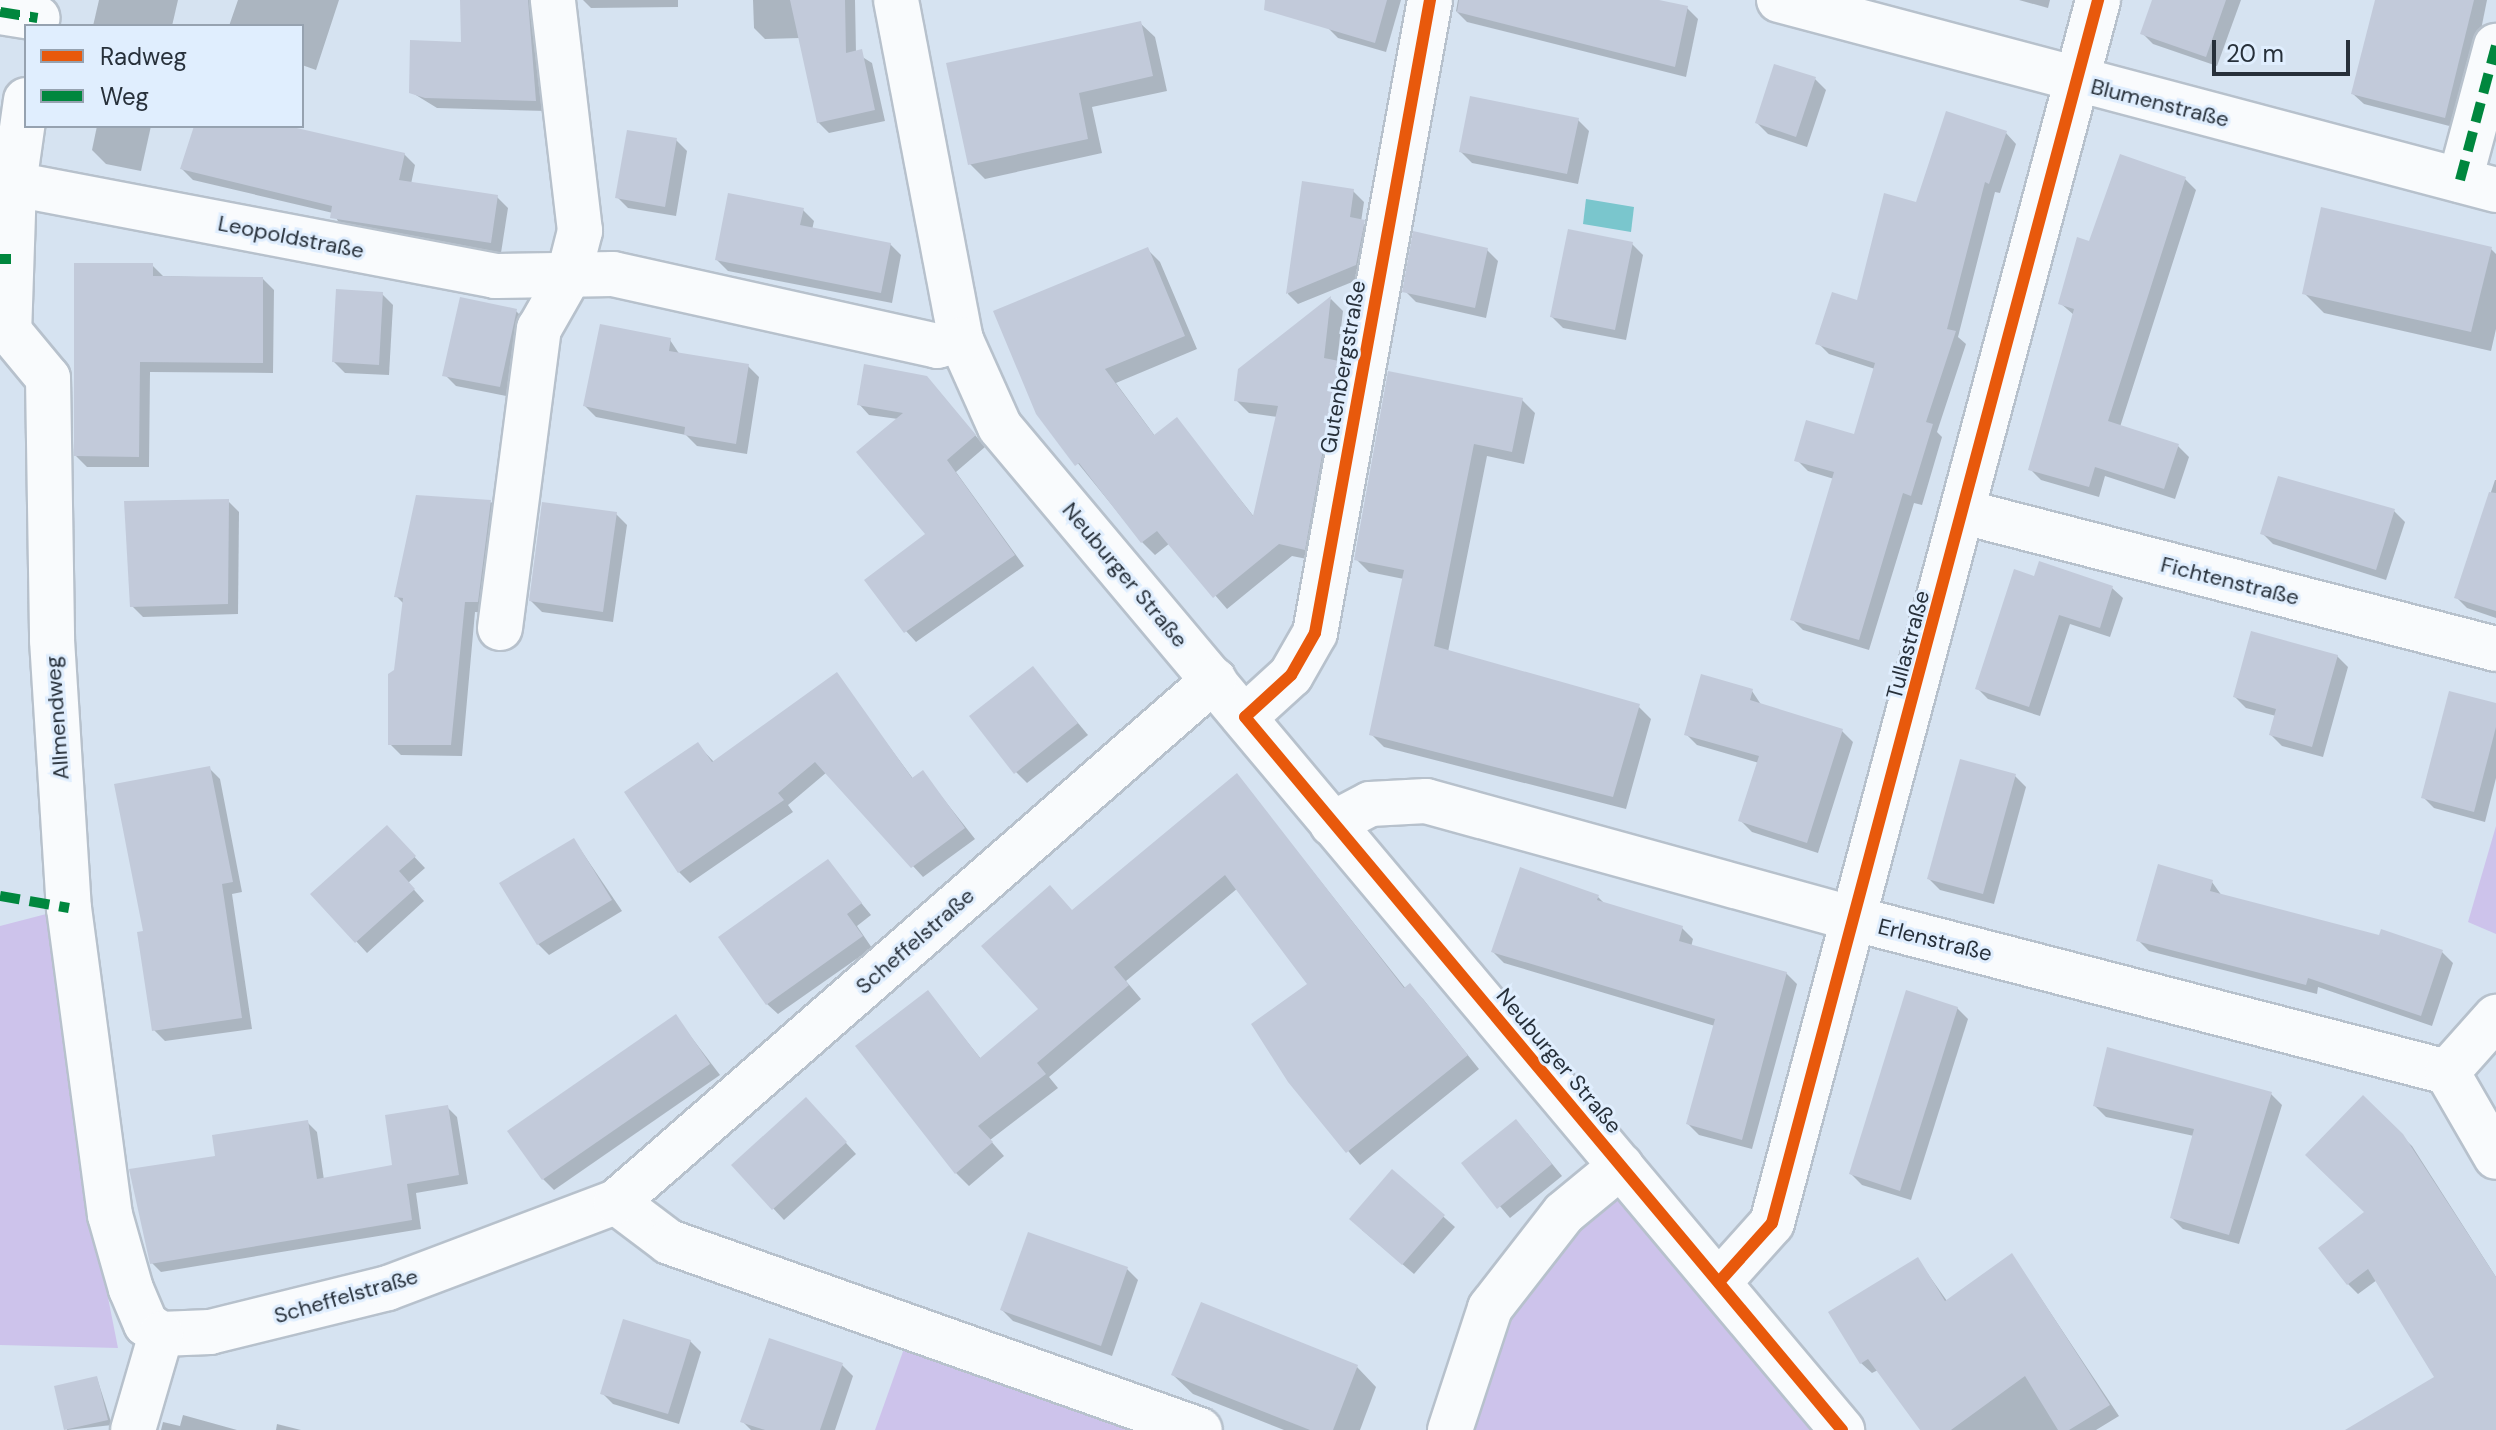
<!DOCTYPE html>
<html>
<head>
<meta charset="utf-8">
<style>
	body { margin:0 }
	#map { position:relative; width:2496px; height:1430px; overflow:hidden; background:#d6e3f1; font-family:"DM Sans",sans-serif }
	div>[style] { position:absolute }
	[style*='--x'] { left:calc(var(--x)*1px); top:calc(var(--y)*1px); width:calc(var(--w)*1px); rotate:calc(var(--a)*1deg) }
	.green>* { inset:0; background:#cdc3eb }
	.water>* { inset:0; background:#7ac6cd }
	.shadow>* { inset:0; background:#0003 }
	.building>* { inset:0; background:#c2cada }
	.roads { filter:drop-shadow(2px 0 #b7c1cc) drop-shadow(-2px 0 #b7c1cc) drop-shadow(0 2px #b7c1cc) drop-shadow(0 -2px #b7c1cc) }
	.minor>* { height:44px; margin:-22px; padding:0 22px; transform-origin:22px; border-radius:22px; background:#f9fbfd }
	.quiet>* { height:10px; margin-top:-5px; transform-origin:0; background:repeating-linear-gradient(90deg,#00873e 0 20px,transparent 0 30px) }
	.cycleway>* { height:12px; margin:-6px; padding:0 6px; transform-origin:6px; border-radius:6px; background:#e8590c }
	span { translate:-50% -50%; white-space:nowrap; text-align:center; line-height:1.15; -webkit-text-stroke:6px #e0eefe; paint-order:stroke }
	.street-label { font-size:22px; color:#27303a }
	.legend { position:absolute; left:24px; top:24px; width:280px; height:104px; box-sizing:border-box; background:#e0eefe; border:2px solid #96a2b0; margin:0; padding:10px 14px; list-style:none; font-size:24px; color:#27303a }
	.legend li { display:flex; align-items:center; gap:16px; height:40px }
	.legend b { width:40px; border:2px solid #96a2b0 }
	.scale { position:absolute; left:2212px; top:40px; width:138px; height:36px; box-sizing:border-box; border:4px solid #27303a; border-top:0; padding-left:10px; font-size:24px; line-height:28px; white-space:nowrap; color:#27303a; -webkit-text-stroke:6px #e0eefe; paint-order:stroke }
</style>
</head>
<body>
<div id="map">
	<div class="green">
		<div style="clip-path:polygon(2496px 826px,2496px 934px,2468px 922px)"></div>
		<div style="clip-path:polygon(54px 912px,98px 1247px,118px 1348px,0 1345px,0 926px)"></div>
		<div style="clip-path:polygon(1622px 1190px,1811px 1430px,1475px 1430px,1508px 1326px,1546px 1258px)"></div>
		<div style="clip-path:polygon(906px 1343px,1150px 1430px,875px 1430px)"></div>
	</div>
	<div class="water">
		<div style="clip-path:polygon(1586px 199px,1634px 207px,1631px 232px,1583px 224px)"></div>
	</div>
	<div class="shadow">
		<div style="clip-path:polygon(99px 0,178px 0,172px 26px,93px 26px)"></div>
		<div style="clip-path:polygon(238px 0,339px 0,316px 70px,302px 65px,302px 26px,229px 26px)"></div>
		<div style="clip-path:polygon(462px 0,541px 0,546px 111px,437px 108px,411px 92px,463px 44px)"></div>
		<div style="clip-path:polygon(583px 0,678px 0,678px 7px,591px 8px)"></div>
		<div style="clip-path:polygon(753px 0,855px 0,856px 53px,872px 63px,885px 121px,829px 133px,818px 122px,800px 38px,765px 39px,754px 28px)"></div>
		<div style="clip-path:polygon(1335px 0,1401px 0,1386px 52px,1338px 38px,1327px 27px)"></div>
		<div style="clip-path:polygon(1458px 0,1650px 0,1687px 8px,1698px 19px,1686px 77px,1467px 22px,1456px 11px)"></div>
		<div style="clip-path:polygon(2019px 0,2050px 0,2048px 8px)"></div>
		<div style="clip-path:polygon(2154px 0,2241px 0,2217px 66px,2153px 44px,2142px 33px)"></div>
		<div style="clip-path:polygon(2399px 0,2487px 0,2461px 129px,2364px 104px,2353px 94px)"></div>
		<div style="clip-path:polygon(1140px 23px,1155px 37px,1167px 91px,1092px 107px,1102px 153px,985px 179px,970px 164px)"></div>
		<div style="clip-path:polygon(1815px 79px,1826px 90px,1807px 147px,1768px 134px,1757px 123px)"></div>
		<div style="clip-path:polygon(1578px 120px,1589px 131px,1578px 184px,1472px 163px,1461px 152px)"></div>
		<div style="clip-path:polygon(97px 126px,151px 126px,141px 171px,106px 164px,92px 150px)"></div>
		<div style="clip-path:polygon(196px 126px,279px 126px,404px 154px,415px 165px,411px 184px,497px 197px,508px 208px,501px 253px,343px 229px,333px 213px,193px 180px,182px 169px)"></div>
		<div style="clip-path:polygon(2006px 133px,2016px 144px,2000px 193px,1995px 192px,1958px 337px,1966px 344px,1937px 432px,1942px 437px,1922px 505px,1914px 503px,1869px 650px,1803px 630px,1792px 619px,1834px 479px,1808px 471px,1797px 460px,1855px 437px,1875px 369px,1829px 354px,1818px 343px,1858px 302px,1917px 204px)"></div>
		<div style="clip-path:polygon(676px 140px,687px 151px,676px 216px,628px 208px,617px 197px)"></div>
		<div style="clip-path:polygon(2185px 179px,2196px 190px,2120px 427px,2178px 446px,2189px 457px,2175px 499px,2105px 476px,2099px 497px,2041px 480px,2030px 469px,2074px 315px,2060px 303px,2091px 243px)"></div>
		<div style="clip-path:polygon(1303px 184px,1353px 191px,1364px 202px,1361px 222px,1375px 233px,1367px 276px,1298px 304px,1288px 294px)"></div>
		<div style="clip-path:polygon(803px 210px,814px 221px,812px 230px,890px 244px,901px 255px,892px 303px,728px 271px,717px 260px)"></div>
		<div style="clip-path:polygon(1632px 244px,1643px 255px,1626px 340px,1563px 328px,1552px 317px)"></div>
		<div style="clip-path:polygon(1147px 249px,1160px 262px,1197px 349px,1116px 383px,1155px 436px,1177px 420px,1255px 518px,1278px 417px,1249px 413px,1236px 400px,1240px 370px,1331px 299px,1343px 311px,1337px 362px,1351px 376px,1317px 561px,1292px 556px,1227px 609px,1170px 543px,1155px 555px,1142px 542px,1037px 413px)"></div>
		<div style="clip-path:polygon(2491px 249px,2496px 254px,2496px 329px,2491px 351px,2324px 313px,2304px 293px)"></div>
		<div style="clip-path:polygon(1487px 250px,1498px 261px,1486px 318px,1416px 302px,1405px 291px)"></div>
		<div style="clip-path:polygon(152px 265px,163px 276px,263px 279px,274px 290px,273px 373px,150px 372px,149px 467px,87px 467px,76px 456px)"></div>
		<div style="clip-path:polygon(382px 294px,393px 305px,389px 375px,345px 373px,334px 362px)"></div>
		<div style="clip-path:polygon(516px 311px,527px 322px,511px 397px,456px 386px,445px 375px)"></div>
		<div style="clip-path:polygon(670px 340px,680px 355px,748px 366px,759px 377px,747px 454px,697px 446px,686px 435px,596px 417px,585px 406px)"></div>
		<div style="clip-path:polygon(1390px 373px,1522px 400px,1535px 413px,1524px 464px,1487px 456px,1448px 652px,1638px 706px,1651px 719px,1626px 809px,1384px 747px,1371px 734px,1404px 579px,1369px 572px,1356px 559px)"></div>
		<div style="clip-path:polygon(937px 389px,985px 447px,956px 472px,1024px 566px,916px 642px,906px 631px,928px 535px,898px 419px,869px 415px,859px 404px)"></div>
		<div style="clip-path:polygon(2495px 480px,2496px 480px,2496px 618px,2467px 608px,2456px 597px)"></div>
		<div style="clip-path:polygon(228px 501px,239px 512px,238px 614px,143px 617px,132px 606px)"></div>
		<div style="clip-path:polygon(491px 502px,502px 513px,489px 613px,475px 612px,462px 756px,401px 755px,390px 744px,404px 604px,396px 596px)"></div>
		<div style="clip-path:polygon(2394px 511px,2405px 522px,2386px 580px,2273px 544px,2262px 533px)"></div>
		<div style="clip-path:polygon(616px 514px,627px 525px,613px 622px,542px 612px,531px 601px)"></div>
		<div style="clip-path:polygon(2035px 578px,2112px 588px,2123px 598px,2110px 637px,2070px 624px,2040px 716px,1988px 699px,1977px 688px)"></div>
		<div style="clip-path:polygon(2337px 656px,2348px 667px,2323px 757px,2282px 746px,2271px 735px,2276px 716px,2246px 708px,2235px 697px)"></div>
		<div style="clip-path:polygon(1033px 669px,1088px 735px,1027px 783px,1016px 772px)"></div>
		<div style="clip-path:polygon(836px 675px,914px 780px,923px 773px,975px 839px,923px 877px,827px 772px,788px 805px,793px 812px,690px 883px,679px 872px,698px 745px,714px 762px)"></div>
		<div style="clip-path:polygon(1752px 691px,1762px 706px,1842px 731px,1853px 742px,1818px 853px,1752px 832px,1741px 821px,1759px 763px,1697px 745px,1686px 734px)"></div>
		<div style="clip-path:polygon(2496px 705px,2496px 778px,2485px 822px,2434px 808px,2423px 797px)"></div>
		<div style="clip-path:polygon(209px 768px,220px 779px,242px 892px,232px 894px,252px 1029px,165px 1041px,154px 1030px,145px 933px)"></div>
		<div style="clip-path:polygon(1237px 776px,1406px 989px,1410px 986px,1423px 999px,1479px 1069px,1360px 1165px,1289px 1081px,1310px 984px,1238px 888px,1126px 981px,1141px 999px,1049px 1077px,1058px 1088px,990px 1140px,1004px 1156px,969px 1186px,956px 1173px,928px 993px,981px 1059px,1041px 1009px,1072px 912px)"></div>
		<div style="clip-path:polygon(2015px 776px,2026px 787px,1994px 904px,1940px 890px,1929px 879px)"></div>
		<div style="clip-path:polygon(387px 828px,425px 868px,408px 883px,424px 901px,367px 953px,313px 894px)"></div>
		<div style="clip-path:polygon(574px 840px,622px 911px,549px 955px,538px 944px)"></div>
		<div style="clip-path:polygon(828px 862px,871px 915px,857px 926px,872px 948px,778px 1014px,767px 1004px)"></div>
		<div style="clip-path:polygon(2212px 882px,2222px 896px,2380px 938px,2382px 932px,2442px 952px,2453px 963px,2432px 1026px,2318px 987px,2317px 994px,2149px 951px,2138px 940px)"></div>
		<div style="clip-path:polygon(1598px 897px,1606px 905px,1682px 928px,1693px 939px,1691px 947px,1786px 973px,1797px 984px,1752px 1149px,1699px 1135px,1688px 1124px,1715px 1026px,1504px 963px,1493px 952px)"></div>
		<div style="clip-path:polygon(1957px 1008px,1968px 1019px,1911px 1200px,1862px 1185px,1851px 1174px)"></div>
		<div style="clip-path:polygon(676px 1017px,720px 1075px,554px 1190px,543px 1179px)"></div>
		<div style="clip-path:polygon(2109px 1049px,2271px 1094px,2282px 1105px,2239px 1244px,2183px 1229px,2172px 1218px,2194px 1136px,2106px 1117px,2095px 1106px)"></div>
		<div style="clip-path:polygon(2363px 1098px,2412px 1146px,2496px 1277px,2496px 1430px,2376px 1430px,2436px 1378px,2377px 1280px,2358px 1294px,2348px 1284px,2367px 1213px)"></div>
		<div style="clip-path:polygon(447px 1107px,457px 1117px,468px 1184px,416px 1193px,421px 1229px,161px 1272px,152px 1263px,217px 1157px,307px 1122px,317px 1132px,324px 1180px,395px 1167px)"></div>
		<div style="clip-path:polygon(817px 1111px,856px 1154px,784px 1220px,734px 1166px)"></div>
		<div style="clip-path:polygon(1527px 1133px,1562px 1176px,1510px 1218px,1464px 1164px)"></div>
		<div style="clip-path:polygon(1393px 1172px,1455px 1227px,1414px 1274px,1362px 1230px)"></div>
		<div style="clip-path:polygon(2012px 1255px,2119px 1416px,2096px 1430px,1922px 1430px,1878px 1370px,1872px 1373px,1861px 1363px,1918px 1260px,1947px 1301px)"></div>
		<div style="clip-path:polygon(1127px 1269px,1138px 1280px,1112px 1356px,1013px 1321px,1002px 1310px)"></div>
		<div style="clip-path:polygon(690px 1341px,701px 1352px,679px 1424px,613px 1404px,602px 1393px)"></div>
		<div style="clip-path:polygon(842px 1365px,853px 1376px,835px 1430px,751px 1430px,742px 1421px)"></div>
		<div style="clip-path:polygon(1357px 1367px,1376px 1387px,1360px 1430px,1284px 1430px,1193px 1394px,1173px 1375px)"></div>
		<div style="clip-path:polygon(97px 1378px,112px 1425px,67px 1430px,56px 1387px)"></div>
		<div style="clip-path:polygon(183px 1415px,237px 1430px,161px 1430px,163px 1422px,180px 1426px)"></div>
		<div style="clip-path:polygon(277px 1424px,301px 1430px,276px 1430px)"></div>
	</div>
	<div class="building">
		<div style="clip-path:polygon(460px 0,528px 0,536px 101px,425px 98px,409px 93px,410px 40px,461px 42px)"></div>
		<div style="clip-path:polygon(790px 0,845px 0,846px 53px,862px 49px,875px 110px,817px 123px)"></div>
		<div style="clip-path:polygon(1265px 0,1387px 0,1375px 43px,1264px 10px)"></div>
		<div style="clip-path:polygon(1459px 0,1659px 0,1688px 6px,1675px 67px,1457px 12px)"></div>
		<div style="clip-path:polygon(2152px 0,2226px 0,2206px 57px,2140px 34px)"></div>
		<div style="clip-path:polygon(2375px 0,2474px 0,2445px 118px,2351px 94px)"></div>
		<div style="clip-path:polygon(1141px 21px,1153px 76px,1079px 93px,1088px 139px,968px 165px,946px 63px)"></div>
		<div style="clip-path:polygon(1774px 64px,1816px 77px,1796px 137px,1755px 123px)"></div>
		<div style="clip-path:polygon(1470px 96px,1579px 118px,1567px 174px,1459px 152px)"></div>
		<div style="clip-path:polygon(1946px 111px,2007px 131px,1989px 184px,1985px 182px,1947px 329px,1956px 331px,1926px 422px,1933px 424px,1911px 496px,1903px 493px,1859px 640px,1790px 620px,1834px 472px,1794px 461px,1806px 420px,1854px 434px,1875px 363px,1815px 344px,1832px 292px,1857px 300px,1884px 193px,1916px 202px)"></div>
		<div style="clip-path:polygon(194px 126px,288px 126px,405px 153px,399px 180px,498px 195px,491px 243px,330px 218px,332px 206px,180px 169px)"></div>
		<div style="clip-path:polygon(627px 130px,677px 138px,665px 207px,615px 198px)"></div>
		<div style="clip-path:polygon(2120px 154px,2186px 177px,2108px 421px,2179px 444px,2164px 489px,2095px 467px,2089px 487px,2028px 470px,2074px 309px,2058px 304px,2077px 237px,2089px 241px)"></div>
		<div style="clip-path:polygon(1302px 181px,1354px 189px,1350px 217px,1365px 220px,1356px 265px,1286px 294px)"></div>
		<div style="clip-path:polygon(728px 193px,804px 208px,800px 225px,891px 243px,881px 293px,715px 260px)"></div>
		<div style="clip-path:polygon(2321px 207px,2492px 247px,2471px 332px,2302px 294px)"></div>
		<div style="clip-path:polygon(1568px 229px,1633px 242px,1615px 330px,1550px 317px)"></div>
		<div style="clip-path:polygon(1413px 231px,1488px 248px,1475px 308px,1402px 292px)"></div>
		<div style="clip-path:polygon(1148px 247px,1185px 336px,1105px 369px,1154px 435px,1177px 417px,1253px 516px,1278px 406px,1234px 401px,1238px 369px,1331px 296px,1324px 358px,1339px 361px,1305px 550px,1279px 544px,1213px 598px,1157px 531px,1141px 543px,1079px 463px,1075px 466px,1036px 414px,993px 311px)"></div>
		<div style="clip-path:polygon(74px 263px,153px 263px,153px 276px,263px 277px,263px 363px,140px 362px,139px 457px,74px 456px)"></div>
		<div style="clip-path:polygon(336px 289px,383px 292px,379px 365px,332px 362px)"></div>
		<div style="clip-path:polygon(460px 297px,517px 309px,500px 387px,442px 376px)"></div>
		<div style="clip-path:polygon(600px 324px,671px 338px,669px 351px,749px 364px,736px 444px,684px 435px,685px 427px,583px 406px)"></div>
		<div style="clip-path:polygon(864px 364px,927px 376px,976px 435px,947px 460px,1015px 555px,904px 633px,864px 580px,925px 534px,856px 452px,903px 413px,857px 405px)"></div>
		<div style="clip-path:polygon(1388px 371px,1523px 398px,1512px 452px,1474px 444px,1434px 646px,1640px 704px,1613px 797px,1369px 735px,1404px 570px,1354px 560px)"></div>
		<div style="clip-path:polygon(2278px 476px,2395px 509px,2376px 570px,2260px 534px)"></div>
		<div style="clip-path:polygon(2489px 492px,2496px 493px,2496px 611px,2454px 598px)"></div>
		<div style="clip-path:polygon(416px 495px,491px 500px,478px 602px,465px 602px,451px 745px,388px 745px,388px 674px,394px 670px,403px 598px,394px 597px)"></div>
		<div style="clip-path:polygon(229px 499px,228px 604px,130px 607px,124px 501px)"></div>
		<div style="clip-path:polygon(542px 502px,617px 512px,603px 612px,529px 601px)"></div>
		<div style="clip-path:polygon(2039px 561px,2113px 586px,2100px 628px,2059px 615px,2029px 707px,1975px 689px,2014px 569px,2034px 576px)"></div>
		<div style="clip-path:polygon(2251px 631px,2338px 655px,2312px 747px,2269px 735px,2276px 709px,2233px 697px)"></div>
		<div style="clip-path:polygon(1033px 666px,1078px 723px,1014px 774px,969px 716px)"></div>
		<div style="clip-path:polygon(837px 672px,912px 778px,923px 770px,965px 828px,911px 868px,815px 762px,778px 793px,784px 800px,678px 873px,624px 792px,698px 742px,712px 762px)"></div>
		<div style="clip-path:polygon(1701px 674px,1753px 689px,1750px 700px,1843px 729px,1807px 843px,1738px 821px,1759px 756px,1684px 735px)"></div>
		<div style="clip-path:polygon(2449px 691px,2496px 703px,2496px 727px,2474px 812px,2421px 798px)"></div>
		<div style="clip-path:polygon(1960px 759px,2016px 774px,1983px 894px,1927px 879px)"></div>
		<div style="clip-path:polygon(210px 766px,233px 882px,222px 884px,242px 1018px,152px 1031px,137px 932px,143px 931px,114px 784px)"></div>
		<div style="clip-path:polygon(1237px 773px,1404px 988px,1410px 983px,1468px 1055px,1346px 1153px,1288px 1082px,1251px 1024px,1307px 984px,1225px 875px,1114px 967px,1129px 985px,1037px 1063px,1046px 1074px,978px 1126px,993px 1142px,955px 1174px,855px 1046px,928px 990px,980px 1058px,1038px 1009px,981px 946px,1050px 885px,1072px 910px)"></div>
		<div style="clip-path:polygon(387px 825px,416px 856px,399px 871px,415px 889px,355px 943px,310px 894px)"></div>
		<div style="clip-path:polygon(574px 838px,612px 900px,537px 945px,499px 883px)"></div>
		<div style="clip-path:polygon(828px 859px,862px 903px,847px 914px,863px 936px,766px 1005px,718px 937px)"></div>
		<div style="clip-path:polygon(2158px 864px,2213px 880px,2210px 891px,2379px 935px,2381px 929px,2443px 950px,2421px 1016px,2308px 978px,2306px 985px,2136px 941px)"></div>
		<div style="clip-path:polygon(1520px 867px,1599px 895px,1597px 900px,1683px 926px,1679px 941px,1787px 972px,1742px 1140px,1686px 1124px,1715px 1019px,1491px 952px)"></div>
		<div style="clip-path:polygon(1906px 990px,1958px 1007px,1900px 1191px,1849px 1174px)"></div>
		<div style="clip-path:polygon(676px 1014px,710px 1064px,542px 1180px,507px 1131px)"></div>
		<div style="clip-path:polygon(2107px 1047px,2272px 1092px,2229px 1235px,2170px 1218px,2194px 1129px,2093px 1106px)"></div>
		<div style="clip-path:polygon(2363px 1095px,2403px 1134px,2496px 1277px,2496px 1430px,2345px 1430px,2434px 1377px,2368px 1269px,2347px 1285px,2318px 1248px,2364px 1212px,2305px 1155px)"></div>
		<div style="clip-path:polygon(806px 1097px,847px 1142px,772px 1210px,731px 1165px)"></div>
		<div style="clip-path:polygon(448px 1105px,459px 1175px,407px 1184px,412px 1220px,150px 1264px,129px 1169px,215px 1156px,212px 1135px,308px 1120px,317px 1179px,392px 1165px,385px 1115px)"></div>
		<div style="clip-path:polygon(1516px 1119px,1552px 1164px,1497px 1209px,1461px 1163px)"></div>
		<div style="clip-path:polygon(1392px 1169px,1445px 1215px,1402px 1265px,1349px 1219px)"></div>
		<div style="clip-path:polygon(1028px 1232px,1128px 1267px,1101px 1346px,1000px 1310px)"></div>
		<div style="clip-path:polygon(2012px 1253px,2110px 1405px,2069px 1430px,2058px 1430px,2025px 1376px,1951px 1430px,1920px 1430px,1868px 1359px,1860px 1364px,1828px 1312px,1918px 1257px,1945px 1301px)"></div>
		<div style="clip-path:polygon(1201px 1302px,1358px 1365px,1333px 1430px,1310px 1430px,1171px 1375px)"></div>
		<div style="clip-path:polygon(623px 1319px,691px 1340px,668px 1414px,600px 1394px)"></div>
		<div style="clip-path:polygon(769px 1338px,843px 1363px,820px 1430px,765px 1430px,740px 1422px)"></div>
		<div style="clip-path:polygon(97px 1376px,108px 1420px,64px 1430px,54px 1386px)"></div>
	</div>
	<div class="roads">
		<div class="minor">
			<div style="--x:896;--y:0;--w:346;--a:79.2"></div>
			<div style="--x:961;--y:340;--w:95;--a:65.9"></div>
			<div style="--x:1000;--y:427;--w:1310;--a:49.99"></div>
			<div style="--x:1779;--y:0;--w:742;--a:14.84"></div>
			<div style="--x:0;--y:12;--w:38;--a:9"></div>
			<div style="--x:26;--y:100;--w:85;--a:98.1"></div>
			<div style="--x:14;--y:184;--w:147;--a:91.9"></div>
			<div style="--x:9;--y:331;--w:61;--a:50.3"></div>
			<div style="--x:48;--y:378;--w:262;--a:89.1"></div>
			<div style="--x:52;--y:640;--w:269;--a:86.4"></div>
			<div style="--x:69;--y:908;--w:310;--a:82.4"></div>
			<div style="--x:110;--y:1215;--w:77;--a:74.2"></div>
			<div style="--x:131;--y:1289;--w:38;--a:67"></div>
			<div style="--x:146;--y:1324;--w:18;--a:34"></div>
			<div style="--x:2460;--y:180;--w:139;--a:-75"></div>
			<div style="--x:14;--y:184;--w:490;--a:10.8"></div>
			<div style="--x:495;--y:276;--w:118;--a:-1"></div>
			<div style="--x:613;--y:274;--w:332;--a:12.5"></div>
			<div style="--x:937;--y:346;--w:25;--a:-14"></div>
			<div style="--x:1964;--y:512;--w:549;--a:14.44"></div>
			<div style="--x:500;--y:628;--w:302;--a:-82.6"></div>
			<div style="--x:539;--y:329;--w:59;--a:-60.4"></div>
			<div style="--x:568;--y:278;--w:49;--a:-75.7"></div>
			<div style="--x:580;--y:231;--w:233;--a:-96.7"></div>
			<div style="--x:1245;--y:717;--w:62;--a:-42.4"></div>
			<div style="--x:1291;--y:675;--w:48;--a:-60.3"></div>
			<div style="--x:1315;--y:633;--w:643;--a:-79.7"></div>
			<div style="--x:1332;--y:824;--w:43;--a:-27.8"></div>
			<div style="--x:1370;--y:804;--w:56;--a:-3.1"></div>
			<div style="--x:1426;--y:801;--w:445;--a:15.4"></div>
			<div style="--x:1855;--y:919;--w:611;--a:14.49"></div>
			<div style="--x:2447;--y:1072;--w:98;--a:60"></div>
			<div style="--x:2447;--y:1072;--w:74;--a:-48.3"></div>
			<div style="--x:616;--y:1202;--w:66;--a:37"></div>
			<div style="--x:669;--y:1242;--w:563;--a:19.5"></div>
			<div style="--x:1719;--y:1282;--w:79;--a:-48.1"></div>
			<div style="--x:1772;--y:1223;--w:1266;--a:-75.07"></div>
			<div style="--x:161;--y:1334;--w:49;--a:-2.3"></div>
			<div style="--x:210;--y:1332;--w:183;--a:-13.9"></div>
			<div style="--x:388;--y:1288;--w:244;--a:-20.7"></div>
			<div style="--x:616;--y:1202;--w:794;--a:-41.12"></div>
			<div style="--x:133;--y:1430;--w:100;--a:-73.7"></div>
			<div style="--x:1450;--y:1430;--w:128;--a:-71.8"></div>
			<div style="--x:1490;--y:1308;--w:120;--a:-52.1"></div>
			<div style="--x:1564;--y:1213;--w:74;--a:-39.5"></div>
		</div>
	</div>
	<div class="quiet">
		<div style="--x:0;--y:12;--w:38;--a:9"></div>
		<div style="--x:2460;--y:180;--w:139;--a:-75"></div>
		<div style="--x:0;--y:259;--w:11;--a:0"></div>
		<div style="--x:0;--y:896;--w:70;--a:9.9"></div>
	</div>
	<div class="cycleway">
		<div style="--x:1430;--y:0;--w:643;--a:100.3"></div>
		<div style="--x:1315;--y:633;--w:48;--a:119.7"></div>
		<div style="--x:1291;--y:675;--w:62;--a:137.6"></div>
		<div style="--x:1245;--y:717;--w:930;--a:50.06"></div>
		<div style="--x:1719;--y:1282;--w:79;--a:-48.1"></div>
		<div style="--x:1772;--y:1223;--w:1266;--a:-75.07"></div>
	</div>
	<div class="street-label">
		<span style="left:2160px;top:103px;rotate:14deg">Blumenstraße</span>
		<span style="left:291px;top:237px;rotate:11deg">Leopoldstraße</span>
		<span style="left:1343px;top:367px;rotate:-80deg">Gutenbergstraße</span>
		<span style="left:1125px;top:575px;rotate:50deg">Neuburger Straße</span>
		<span style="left:2230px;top:581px;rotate:14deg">Fichtenstraße</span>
		<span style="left:1908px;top:645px;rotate:-75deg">Tullastraße</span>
		<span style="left:57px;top:718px;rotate:-94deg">Allmendweg</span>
		<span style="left:1935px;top:940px;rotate:14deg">Erlenstraße</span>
		<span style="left:915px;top:941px;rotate:-41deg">Scheffelstraße</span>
		<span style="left:1559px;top:1061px;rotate:50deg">Neuburger Straße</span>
		<span style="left:346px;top:1296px;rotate:-16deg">Scheffelstraße</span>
	</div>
	<ul class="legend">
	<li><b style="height:10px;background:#e8590c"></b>Radweg</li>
	<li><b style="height:10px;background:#00873e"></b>Weg</li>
	</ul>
	<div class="scale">20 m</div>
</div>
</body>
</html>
